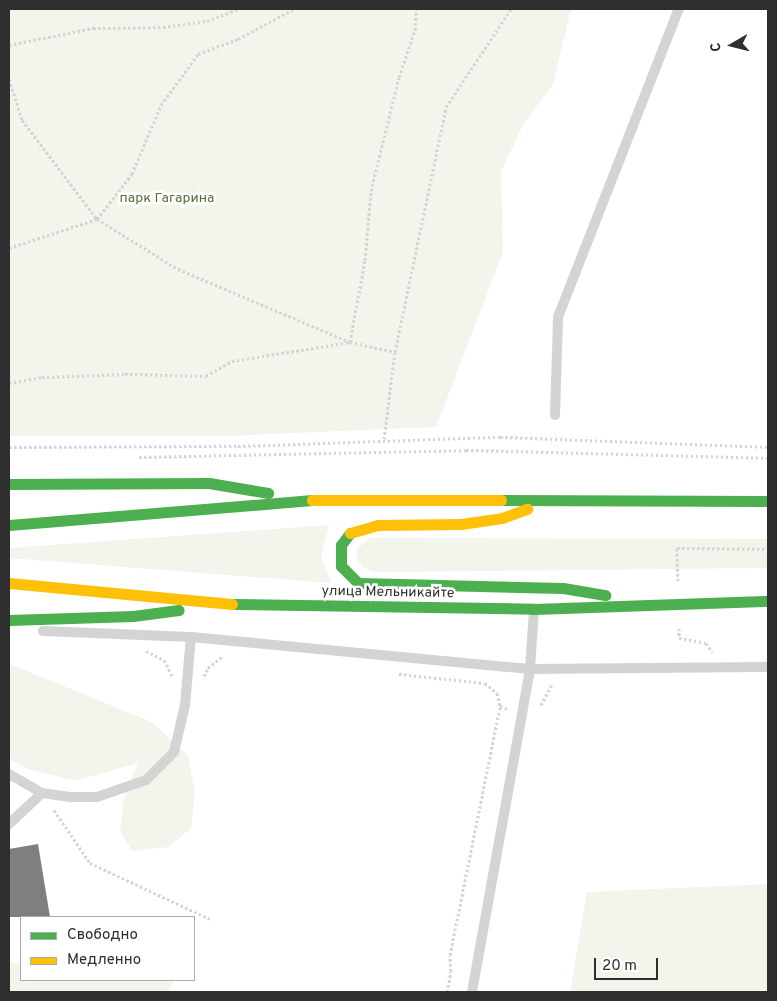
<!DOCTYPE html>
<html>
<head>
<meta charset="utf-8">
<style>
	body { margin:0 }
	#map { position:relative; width:777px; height:1001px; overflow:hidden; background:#fff; font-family:Overpass,sans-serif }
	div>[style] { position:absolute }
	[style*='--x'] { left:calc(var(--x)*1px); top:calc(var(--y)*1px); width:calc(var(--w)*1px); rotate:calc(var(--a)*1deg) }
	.green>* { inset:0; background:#f2f5ec }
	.building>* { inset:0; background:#7f7f7f }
	.path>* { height:3px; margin-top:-1.5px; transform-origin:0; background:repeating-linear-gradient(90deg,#d4d4d4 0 2.5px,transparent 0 5px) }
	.lane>* { height:10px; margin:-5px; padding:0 5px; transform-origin:5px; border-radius:5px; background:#d4d4d4 }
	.fast>* { height:11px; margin:-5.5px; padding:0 5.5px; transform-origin:5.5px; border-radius:5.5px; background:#4caf50 }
	.slow>* { height:11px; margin:-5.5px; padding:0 5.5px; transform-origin:5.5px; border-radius:5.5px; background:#ffc107 }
	span { translate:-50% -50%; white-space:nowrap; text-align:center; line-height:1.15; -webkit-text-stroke:5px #fff; paint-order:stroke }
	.park-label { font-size:14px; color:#576e3a }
	.street-label { font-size:14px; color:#2f2f2f }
	.frame { position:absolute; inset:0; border:10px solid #2f2f2f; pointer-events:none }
	.legend { position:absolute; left:20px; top:916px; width:175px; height:65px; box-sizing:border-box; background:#fff; border:1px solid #acacac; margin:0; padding:6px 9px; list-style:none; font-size:15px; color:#2f2f2f }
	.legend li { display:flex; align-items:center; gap:10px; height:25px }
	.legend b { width:25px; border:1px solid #acacac }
	.north { position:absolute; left:707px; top:20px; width:50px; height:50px; -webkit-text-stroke:4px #fff; paint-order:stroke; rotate:262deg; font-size:14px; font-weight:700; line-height:20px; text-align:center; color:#2f2f2f }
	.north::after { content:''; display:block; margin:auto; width:18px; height:22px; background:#2f2f2f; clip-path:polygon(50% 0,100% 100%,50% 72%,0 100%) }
	.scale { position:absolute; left:594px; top:958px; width:64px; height:22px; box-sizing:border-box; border:2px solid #2f2f2f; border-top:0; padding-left:6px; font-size:15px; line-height:18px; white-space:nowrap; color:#2f2f2f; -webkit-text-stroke:4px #fff; paint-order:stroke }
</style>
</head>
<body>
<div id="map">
	<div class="green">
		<div style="clip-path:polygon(9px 9px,571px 9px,553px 84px,524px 123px,501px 172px,503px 252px,436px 427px,224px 436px,9px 436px)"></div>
		<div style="clip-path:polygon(329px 525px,321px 555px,331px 583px,9px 558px,9px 548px)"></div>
		<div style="clip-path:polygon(370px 538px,768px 539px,768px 568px,375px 572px,366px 569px,358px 561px,356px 550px)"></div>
		<div style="clip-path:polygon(9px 664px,152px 722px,188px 756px,195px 792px,191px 828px,169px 847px,132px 851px,120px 831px,124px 798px,138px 763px,75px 781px,28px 769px,9px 759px)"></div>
		<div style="clip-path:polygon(768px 884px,768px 992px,570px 992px,587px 892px)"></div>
		<div style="clip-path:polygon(9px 960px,14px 964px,21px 963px,21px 980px,173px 980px,173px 983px,168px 992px,9px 992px)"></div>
	</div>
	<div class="building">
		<div style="clip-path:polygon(38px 844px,50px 917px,9px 917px,9px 849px)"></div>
	</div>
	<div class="path">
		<div style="--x:9;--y:45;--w:86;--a:-11.4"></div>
		<div style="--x:93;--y:28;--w:70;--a:-0.8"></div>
		<div style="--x:163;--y:27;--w:44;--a:-7.8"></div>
		<div style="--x:207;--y:21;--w:34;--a:-21"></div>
		<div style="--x:9;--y:79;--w:43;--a:72.4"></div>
		<div style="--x:22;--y:120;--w:124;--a:52.9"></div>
		<div style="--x:97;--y:219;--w:95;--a:31.7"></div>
		<div style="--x:178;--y:269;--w:187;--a:23"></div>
		<div style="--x:350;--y:342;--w:46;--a:12.5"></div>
		<div style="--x:9;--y:248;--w:93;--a:-18.2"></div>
		<div style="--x:97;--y:219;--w:57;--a:-52.1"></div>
		<div style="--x:132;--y:174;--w:75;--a:-67.2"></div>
		<div style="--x:161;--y:105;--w:63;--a:-54"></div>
		<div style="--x:198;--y:54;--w:43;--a:-20.6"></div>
		<div style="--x:238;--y:39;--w:64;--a:-28.2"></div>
		<div style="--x:9;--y:383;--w:34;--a:-10"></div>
		<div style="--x:42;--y:377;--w:83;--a:-2.1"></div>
		<div style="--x:125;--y:374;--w:81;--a:1.4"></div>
		<div style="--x:206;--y:376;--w:30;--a:-30"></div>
		<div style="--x:232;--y:361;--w:120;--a:-9.1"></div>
		<div style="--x:350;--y:342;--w:83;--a:-79.6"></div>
		<div style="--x:365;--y:260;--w:69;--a:-85"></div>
		<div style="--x:371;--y:191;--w:117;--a:-76.2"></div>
		<div style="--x:399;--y:77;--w:50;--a:-71.2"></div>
		<div style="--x:415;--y:30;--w:21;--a:-87"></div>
		<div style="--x:384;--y:439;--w:88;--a:-82.8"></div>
		<div style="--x:395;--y:352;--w:250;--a:-78.2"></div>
		<div style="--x:446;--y:107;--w:118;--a:-56.4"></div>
		<div style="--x:9;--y:447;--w:229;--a:-0.3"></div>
		<div style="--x:238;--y:446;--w:262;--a:-2"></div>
		<div style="--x:500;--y:437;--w:268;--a:2.1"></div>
		<div style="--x:139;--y:457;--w:327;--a:-1.2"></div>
		<div style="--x:466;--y:450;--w:302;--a:1.5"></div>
		<div style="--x:678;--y:581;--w:33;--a:-92"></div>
		<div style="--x:677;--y:548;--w:91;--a:0.6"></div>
		<div style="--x:679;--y:628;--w:10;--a:90"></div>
		<div style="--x:679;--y:638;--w:27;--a:10"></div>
		<div style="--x:706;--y:643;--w:11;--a:56"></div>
		<div style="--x:146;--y:651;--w:20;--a:27"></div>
		<div style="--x:164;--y:660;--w:18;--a:63"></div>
		<div style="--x:399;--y:674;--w:86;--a:6"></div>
		<div style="--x:485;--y:683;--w:16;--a:40"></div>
		<div style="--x:497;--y:693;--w:13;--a:77"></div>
		<div style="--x:500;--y:706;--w:8;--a:23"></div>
		<div style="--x:204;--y:676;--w:9;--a:-63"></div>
		<div style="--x:208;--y:668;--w:19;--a:-39"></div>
		<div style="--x:541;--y:705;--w:24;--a:-62"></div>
		<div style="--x:54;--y:810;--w:64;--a:55.8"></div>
		<div style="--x:90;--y:863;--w:132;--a:25"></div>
		<div style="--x:447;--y:992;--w:21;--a:-79"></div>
		<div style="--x:451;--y:971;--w:16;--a:-94"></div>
		<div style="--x:450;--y:955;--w:254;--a:-78.6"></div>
	</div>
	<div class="lane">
		<div style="--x:555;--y:415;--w:98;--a:-88.2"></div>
		<div style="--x:558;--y:317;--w:331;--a:-68.6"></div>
		<div style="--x:43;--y:631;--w:148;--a:2.3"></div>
		<div style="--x:191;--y:637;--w:341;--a:5.4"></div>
		<div style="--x:530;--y:669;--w:238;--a:-0.5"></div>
		<div style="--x:9;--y:774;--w:38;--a:30"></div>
		<div style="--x:42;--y:793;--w:30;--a:8"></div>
		<div style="--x:72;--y:797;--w:25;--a:0"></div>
		<div style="--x:97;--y:797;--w:52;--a:-19.1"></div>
		<div style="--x:146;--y:780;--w:40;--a:-45"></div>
		<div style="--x:174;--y:752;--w:48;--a:-76.8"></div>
		<div style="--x:185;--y:705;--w:68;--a:-85"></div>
		<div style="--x:9;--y:824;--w:45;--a:-43.2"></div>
		<div style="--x:472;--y:992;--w:328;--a:-79.8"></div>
		<div style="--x:530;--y:669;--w:58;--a:-86.1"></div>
	</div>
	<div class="fast">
		<div style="--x:9;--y:484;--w:200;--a:-0.3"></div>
		<div style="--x:209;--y:483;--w:60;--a:9.6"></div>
		<div style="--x:501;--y:500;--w:267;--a:0.2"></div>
		<div style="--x:9;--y:525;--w:304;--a:-4.7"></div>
		<div style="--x:350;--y:533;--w:15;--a:127"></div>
		<div style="--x:341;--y:545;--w:21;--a:90"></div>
		<div style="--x:341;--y:566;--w:24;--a:45"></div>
		<div style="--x:358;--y:583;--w:205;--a:1.4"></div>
		<div style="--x:563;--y:588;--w:43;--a:9.5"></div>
		<div style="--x:232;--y:604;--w:302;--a:0.9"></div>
		<div style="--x:534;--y:609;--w:234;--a:-2"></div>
		<div style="--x:9;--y:620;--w:124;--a:-1.8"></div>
		<div style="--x:133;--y:616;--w:46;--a:-7.4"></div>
	</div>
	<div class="slow">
		<div style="--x:312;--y:500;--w:189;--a:0"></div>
		<div style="--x:350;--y:533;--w:29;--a:-16"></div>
		<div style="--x:378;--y:525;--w:83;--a:-0.7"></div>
		<div style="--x:461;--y:524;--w:41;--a:-8.3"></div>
		<div style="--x:502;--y:518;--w:27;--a:-20"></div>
		<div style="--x:9;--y:583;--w:224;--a:5.4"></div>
	</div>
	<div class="park-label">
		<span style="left:167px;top:199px">парк Гагарина</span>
	</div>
	<div class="street-label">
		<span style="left:388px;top:593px;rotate:1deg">улица Мельникайте</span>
	</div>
	<div class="frame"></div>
	<ul class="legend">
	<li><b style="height:6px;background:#4caf50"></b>Свободно</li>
	<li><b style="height:6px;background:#ffc107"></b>Медленно</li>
	</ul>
	<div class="north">С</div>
	<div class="scale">20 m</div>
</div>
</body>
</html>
